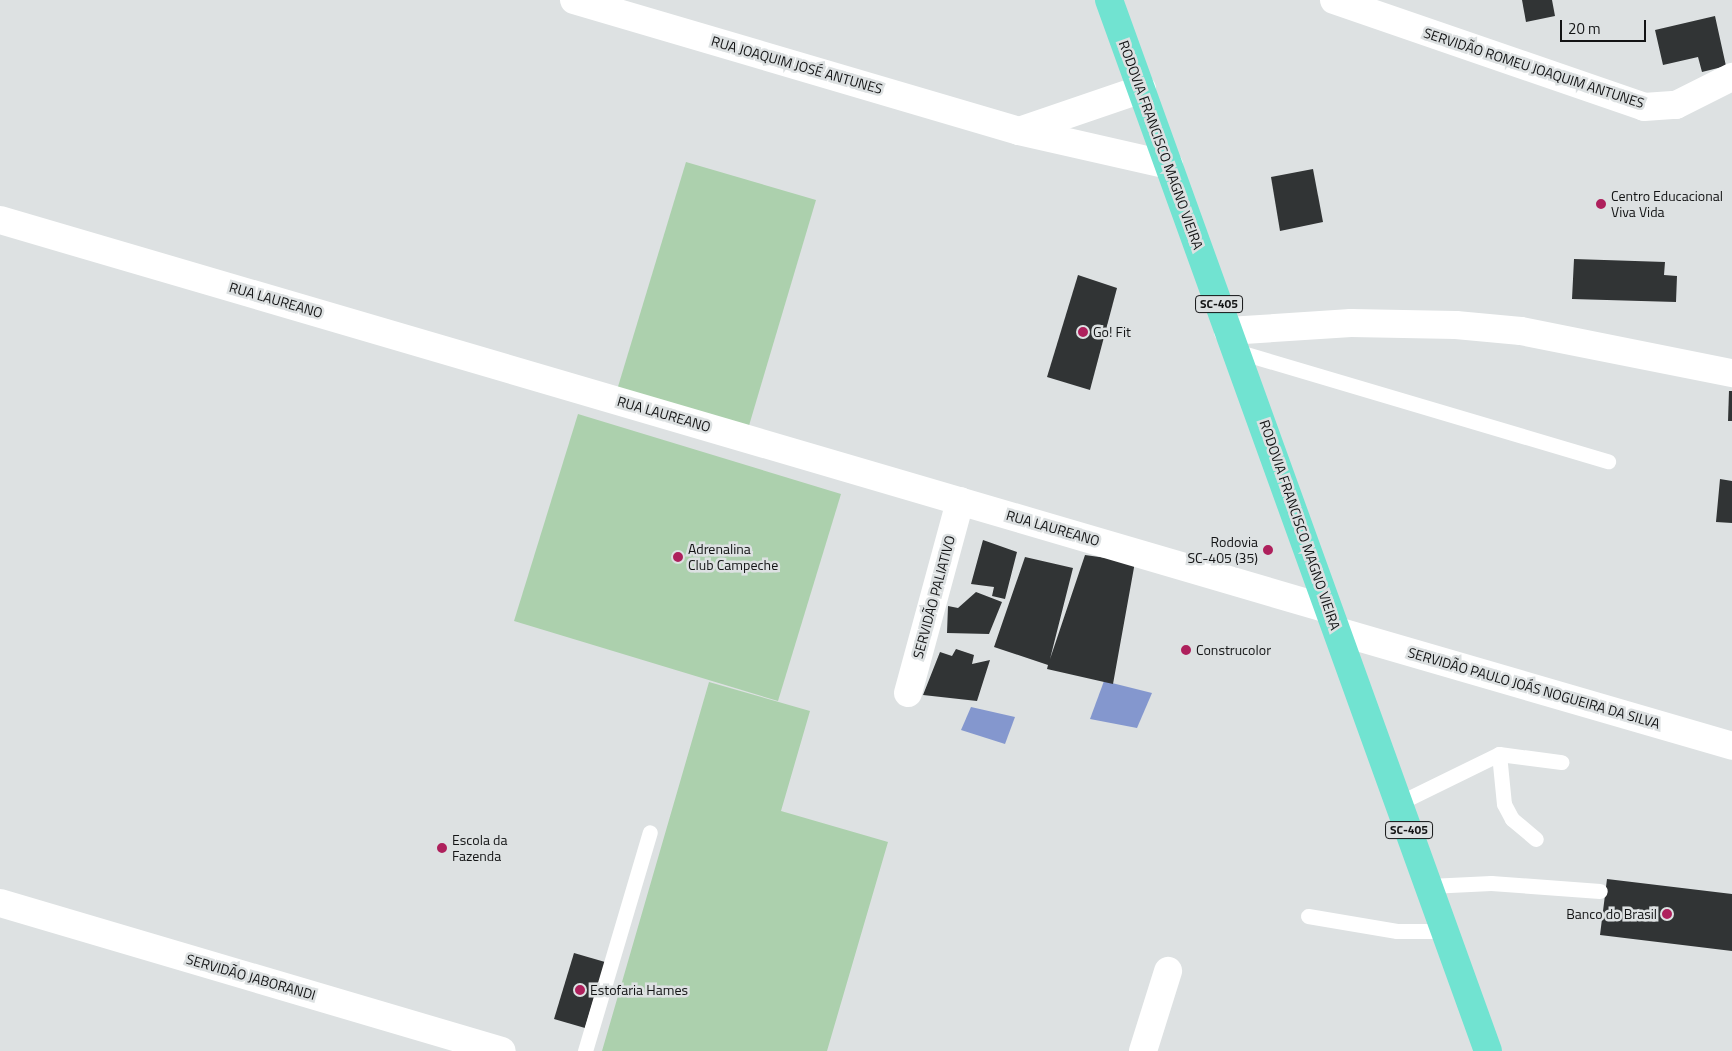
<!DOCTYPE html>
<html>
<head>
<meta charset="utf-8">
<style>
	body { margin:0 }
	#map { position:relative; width:1732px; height:1051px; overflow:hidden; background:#dde1e2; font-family:"Titillium Web",sans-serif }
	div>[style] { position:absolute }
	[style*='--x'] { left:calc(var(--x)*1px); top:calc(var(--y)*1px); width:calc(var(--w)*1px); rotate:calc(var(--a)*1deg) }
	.green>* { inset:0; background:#acd0ad }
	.water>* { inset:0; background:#8497ce }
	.building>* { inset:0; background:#313435 }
	.lane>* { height:15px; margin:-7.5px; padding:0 7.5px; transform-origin:7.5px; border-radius:7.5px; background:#fff }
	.street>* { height:28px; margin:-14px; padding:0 14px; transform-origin:14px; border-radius:14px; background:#fff }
	.primary>* { height:28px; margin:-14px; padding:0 14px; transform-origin:14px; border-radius:14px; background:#71e3d1 }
	.dots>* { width:14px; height:14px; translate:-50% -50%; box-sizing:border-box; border:2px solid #dde1e2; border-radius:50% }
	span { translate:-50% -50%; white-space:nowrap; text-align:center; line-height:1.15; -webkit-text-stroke:5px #dde1e2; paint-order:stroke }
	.shield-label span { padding:1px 4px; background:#dde1e2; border:1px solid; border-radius:4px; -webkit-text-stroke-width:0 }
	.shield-label { font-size:12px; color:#131415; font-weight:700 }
	.street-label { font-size:14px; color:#131415 }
	.poi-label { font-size:14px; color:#131415 }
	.left { translate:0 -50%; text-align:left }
	.right { translate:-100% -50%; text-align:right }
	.scale { position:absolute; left:1560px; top:20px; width:86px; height:22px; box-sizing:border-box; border:2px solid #131415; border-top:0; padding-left:6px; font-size:15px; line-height:18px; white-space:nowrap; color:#131415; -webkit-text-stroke:4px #dde1e2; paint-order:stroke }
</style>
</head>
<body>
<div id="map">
	<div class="green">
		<div style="clip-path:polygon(686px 162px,816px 200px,748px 429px,617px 390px)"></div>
		<div style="clip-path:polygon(578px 414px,841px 494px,778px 701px,514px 621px)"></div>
		<div style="clip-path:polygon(709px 682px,810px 711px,781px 811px,888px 842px,827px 1051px,602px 1051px)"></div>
	</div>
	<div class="water">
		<div style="clip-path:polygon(1104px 681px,1152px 693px,1137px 728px,1090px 719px)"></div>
		<div style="clip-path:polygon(971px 707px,1015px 717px,1005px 744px,961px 730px)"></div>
	</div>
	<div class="building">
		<div style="clip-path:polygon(1522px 0,1552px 0,1555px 16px,1526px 22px)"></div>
		<div style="clip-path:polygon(1715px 16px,1726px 66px,1702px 72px,1698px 57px,1663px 65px,1655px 30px)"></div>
		<div style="clip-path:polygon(1313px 169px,1323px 222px,1280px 231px,1271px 177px)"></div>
		<div style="clip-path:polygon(1574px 259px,1665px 262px,1664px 275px,1677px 276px,1676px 302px,1572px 299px)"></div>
		<div style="clip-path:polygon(1078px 275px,1117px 288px,1090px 390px,1047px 377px)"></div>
		<div style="clip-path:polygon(1729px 391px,1732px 391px,1732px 421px,1728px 421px)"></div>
		<div style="clip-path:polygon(1720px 479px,1732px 481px,1732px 523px,1716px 522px)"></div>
		<div style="clip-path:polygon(983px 540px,1017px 552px,1005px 599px,992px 596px,994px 587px,971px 584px)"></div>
		<div style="clip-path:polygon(1085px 555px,1135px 562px,1113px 684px,1047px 669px,1048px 665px,994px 647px,1025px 557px,1073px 568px,1050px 659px)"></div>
		<div style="clip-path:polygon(976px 592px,1002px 602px,989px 634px,947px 633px,948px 606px,958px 608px)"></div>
		<div style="clip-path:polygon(956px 649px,974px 655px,972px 664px,990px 660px,977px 701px,923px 695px,940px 652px,952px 656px)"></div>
		<div style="clip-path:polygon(1607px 879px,1732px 894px,1732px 951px,1600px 935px)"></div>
		<div style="clip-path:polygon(574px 953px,605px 962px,585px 1028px,554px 1019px)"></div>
	</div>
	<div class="lane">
		<div style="--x:1239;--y:352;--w:385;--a:16.5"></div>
		<div style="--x:1499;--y:754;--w:50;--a:84.3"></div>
		<div style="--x:1504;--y:804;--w:17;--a:62"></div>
		<div style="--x:1512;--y:819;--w:31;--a:40"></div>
		<div style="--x:1399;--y:803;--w:111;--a:-26.1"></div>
		<div style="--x:1499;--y:754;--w:63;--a:7.4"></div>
		<div style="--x:1429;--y:886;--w:62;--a:-2.8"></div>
		<div style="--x:1491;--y:883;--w:109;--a:4.2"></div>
		<div style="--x:1308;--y:916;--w:90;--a:9.6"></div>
		<div style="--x:1397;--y:931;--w:48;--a:0"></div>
		<div style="--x:585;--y:1051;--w:228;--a:-73.5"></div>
	</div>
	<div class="street">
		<div style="--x:574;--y:0;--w:464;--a:16.4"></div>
		<div style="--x:1019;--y:131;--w:154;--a:12.8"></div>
		<div style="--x:1334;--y:0;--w:328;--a:19"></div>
		<div style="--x:1644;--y:107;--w:32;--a:-4"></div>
		<div style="--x:1676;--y:105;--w:63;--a:-26.6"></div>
		<div style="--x:1019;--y:131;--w:130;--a:-18.9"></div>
		<div style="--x:0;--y:220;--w:1384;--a:16.33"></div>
		<div style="--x:1228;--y:331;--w:123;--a:-3.7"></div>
		<div style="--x:1351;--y:323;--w:105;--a:1.1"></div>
		<div style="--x:1456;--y:325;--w:65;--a:5.3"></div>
		<div style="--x:1521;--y:331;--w:215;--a:11.3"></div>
		<div style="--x:1337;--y:631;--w:411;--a:16.2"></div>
		<div style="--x:908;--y:693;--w:199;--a:-74.8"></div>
		<div style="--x:0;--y:903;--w:523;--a:16.43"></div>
		<div style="--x:1143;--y:1051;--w:84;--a:-72.6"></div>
	</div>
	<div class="primary">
		<div style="--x:1109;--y:0;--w:1117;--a:70.17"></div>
	</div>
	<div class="dots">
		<div style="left:1601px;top:204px;background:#ae205c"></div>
		<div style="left:1083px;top:332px;background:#ae205c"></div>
		<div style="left:1268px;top:550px;background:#ae205c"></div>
		<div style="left:678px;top:557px;background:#ae205c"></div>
		<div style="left:1186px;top:650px;background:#ae205c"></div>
		<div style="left:442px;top:848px;background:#ae205c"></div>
		<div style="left:1667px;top:914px;background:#ae205c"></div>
		<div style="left:580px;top:990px;background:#ae205c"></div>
	</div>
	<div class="shield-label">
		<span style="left:1219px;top:304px">SC-405</span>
		<span style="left:1409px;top:830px">SC-405</span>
	</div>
	<div class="street-label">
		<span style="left:797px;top:65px;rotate:16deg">RUA JOAQUIM JOSÉ ANTUNES</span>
		<span style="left:1534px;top:68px;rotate:18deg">SERVIDÃO ROMEU JOAQUIM ANTUNES</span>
		<span style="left:1161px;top:145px;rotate:70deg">RODOVIA FRANCISCO MAGNO VIEIRA</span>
		<span style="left:276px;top:300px;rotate:16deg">RUA LAUREANO</span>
		<span style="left:664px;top:414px;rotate:16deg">RUA LAUREANO</span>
		<span style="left:1300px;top:525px;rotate:71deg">RODOVIA FRANCISCO MAGNO VIEIRA</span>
		<span style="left:1053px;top:528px;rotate:16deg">RUA LAUREANO</span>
		<span style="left:934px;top:597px;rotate:-75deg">SERVIDÃO PALIATIVO</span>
		<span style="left:1534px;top:688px;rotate:16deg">SERVIDÃO PAULO JOÁS NOGUEIRA DA SILVA</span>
		<span style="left:251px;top:977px;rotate:16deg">SERVIDÃO JABORANDI</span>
	</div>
	<div class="poi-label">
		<span class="left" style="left:1611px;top:204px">Centro Educacional<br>Viva Vida</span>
		<span class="left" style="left:1093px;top:332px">Go! Fit</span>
		<span class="right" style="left:1258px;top:550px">Rodovia<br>SC-405 (35)</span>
		<span class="left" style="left:688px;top:557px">Adrenalina<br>Club Campeche</span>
		<span class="left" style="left:1196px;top:650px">Construcolor</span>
		<span class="left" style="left:452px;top:848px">Escola da<br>Fazenda</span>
		<span class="right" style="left:1657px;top:914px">Banco do Brasil</span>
		<span class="left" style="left:590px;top:990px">Estofaria Hames</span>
	</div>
	<div class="scale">20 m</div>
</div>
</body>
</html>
